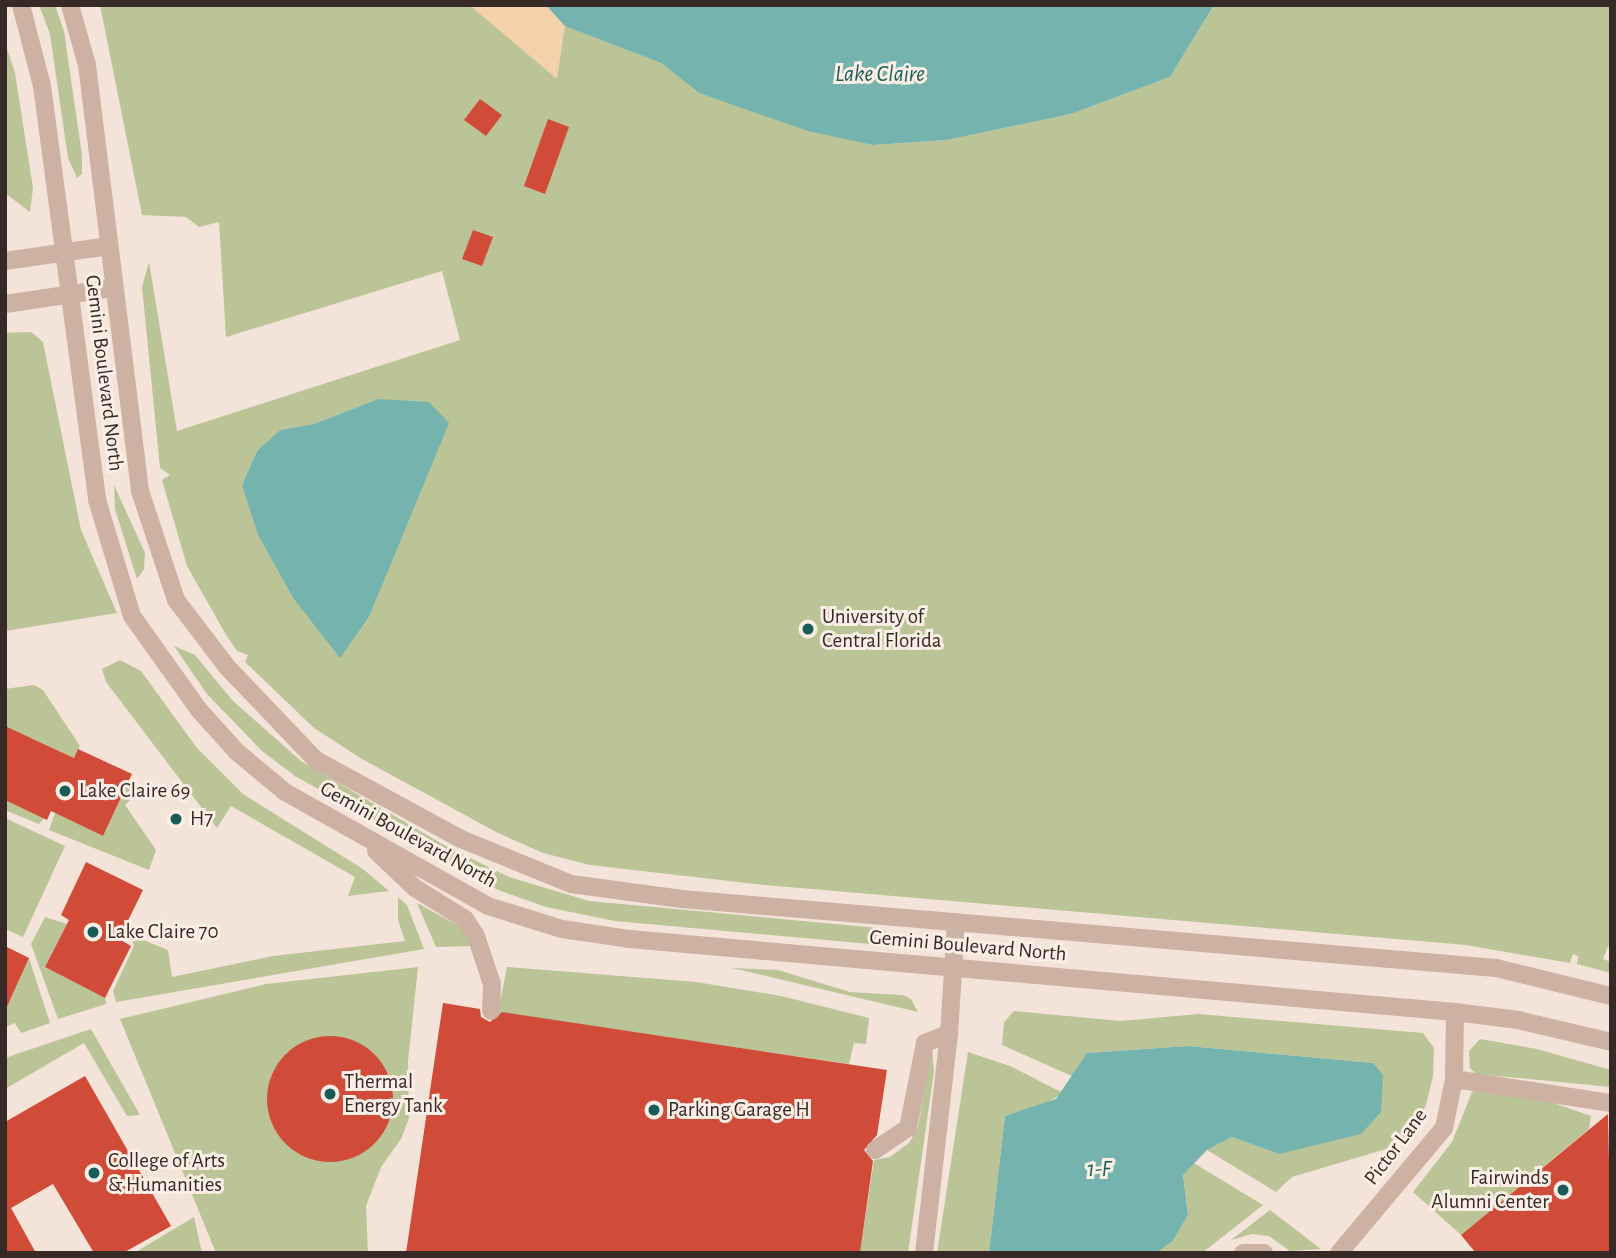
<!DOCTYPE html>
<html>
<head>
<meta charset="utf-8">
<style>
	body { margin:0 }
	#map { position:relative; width:1616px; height:1258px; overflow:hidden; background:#f4e3d8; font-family:"Alegreya Sans",sans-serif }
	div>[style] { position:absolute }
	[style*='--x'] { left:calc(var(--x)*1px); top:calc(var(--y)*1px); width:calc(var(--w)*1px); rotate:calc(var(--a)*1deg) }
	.green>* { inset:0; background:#bac497 }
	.sand>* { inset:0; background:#f2d1ab }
	.water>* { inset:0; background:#75b3ae }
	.building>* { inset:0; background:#d14b39 }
	.round { border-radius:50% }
	.minor>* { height:18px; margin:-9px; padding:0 9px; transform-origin:9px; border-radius:9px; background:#cdb1a3 }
	.dots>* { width:19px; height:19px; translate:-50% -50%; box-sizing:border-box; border:4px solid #fbeee5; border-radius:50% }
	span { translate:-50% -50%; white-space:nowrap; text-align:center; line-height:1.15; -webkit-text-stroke:6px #fbeee5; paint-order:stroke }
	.street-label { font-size:21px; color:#372926 }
	.poi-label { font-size:21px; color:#372926 }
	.left { translate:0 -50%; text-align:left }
	.right { translate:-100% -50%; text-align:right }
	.water-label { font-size:23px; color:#185c58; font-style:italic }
	.frame { position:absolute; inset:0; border:7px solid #372926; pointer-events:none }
</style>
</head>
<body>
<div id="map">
	<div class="green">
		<div style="clip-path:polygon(39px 5px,55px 5px,64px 31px,82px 155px,82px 174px,77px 178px,68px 158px,50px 34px)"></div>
		<div style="clip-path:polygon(evenodd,100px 5px,546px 5px,566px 26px,661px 63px,699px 93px,873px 145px,947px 140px,1071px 114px,1170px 77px,1214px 5px,1611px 5px,1611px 939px,1603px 959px,1611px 962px,1611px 973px,1577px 964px,1578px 956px,1573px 954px,1570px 963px,1466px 945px,765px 885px,590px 865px,543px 853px,498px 833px,362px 759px,314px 728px,245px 662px,248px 655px,237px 651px,225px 633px,187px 566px,162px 480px,170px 475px,160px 468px,142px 287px,149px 262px,177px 431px,460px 340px,442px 271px,226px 337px,219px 222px,199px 227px,186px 217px,142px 215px,100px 5px,378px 399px,448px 422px,369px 617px,340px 657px,242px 485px,257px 451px,280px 430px,314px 424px,378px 399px)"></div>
		<div style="clip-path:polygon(5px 43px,15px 73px,33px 188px,30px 212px,5px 193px)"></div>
		<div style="clip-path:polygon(31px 332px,43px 342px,81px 530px,117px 613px,5px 631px,5px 333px)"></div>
		<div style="clip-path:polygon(114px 485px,145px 553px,144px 569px,137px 579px,115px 509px)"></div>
		<div style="clip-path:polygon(174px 646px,195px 655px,233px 701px,301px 761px,444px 845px,509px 877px,589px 901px,878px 928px,885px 930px,888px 938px,882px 945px,870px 944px,615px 921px,546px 907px,498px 890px,295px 776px,262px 751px,207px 694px)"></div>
		<div style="clip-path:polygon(120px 660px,141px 671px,197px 748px,243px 794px,363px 869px,389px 891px,348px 896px,355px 877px,231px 806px,217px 828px,106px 682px,102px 669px)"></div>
		<div style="clip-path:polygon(34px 685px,43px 690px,80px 746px,74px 758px,27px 736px,5px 782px,5px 689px)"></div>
		<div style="clip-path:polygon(130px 779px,138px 792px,125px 805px,156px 850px,149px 870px,49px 830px,55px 813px,103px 836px)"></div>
		<div style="clip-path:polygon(5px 800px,44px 818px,39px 824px,5px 810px)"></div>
		<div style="clip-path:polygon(5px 818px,65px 846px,23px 937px,5px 929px)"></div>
		<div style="clip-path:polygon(398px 897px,407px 905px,424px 949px,116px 1002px,113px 991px,134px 946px,131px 935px,168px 950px,172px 977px,273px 956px,405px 941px,398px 920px)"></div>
		<div style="clip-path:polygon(417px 903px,463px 928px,474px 946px,436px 947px)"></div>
		<div style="clip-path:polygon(45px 917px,67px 924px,45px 967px,105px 998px,106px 1004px,58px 1019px,31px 944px)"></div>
		<div style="clip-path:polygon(29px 958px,50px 1023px,21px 1033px,15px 1023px,5px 1027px,5px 1011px)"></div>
		<div style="clip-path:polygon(418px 967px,408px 1061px,409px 1118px,401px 1139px,381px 1167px,366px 1206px,368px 1253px,216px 1253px,120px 1019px,266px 984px)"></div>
		<div style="clip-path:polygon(507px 967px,696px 982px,781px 996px,869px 1018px,866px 1044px,854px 1043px,849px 1064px,498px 1012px)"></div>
		<div style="clip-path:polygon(732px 968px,778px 970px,850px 992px,903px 995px,911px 999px,918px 1012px)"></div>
		<div style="clip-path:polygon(1014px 1011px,1121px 1021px,1198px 1014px,1423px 1033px,1434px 1048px,1433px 1076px,1426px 1105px,1408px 1138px,1396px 1146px,1292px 1177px,1276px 1192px,1207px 1150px,1232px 1137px,1279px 1154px,1373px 1063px,1188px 1046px,1087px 1053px,1074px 1077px,1002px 1045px,1004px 1022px)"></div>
		<div style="clip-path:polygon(91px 1029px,140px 1115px,127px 1116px,84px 1043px,5px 1089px,5px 1058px)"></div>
		<div style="clip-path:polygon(1480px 1039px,1537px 1049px,1611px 1070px,1611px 1087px,1476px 1074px,1470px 1068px,1469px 1051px)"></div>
		<div style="clip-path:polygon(932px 1050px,934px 1071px,908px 1253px,860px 1253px,874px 1160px,890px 1157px,909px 1143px,918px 1127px)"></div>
		<div style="clip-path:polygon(968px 1052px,1010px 1066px,1063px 1093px,1045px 1104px,1005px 1116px,989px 1253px,937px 1253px)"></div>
		<div style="clip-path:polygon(1481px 1089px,1539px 1098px,1591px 1116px,1589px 1129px,1461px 1235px,1413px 1192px,1452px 1142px,1472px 1092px)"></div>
		<div style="clip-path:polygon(1192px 1162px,1263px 1205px,1202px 1253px,1156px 1253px,1173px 1241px,1188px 1215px,1183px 1175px)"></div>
		<div style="clip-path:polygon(1270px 1210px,1321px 1249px,1290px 1251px,1269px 1236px,1252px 1234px,1231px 1240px)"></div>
		<div style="clip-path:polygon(194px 1217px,202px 1253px,134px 1253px)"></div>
	</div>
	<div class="sand">
		<div style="clip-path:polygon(469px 5px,546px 5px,565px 26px,557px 79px)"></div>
	</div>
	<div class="water">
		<div style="clip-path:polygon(546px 5px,1214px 5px,1170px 77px,1071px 114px,947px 140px,873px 145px,808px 131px,699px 93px,661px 63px,565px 26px)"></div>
		<div style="clip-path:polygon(378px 399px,429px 402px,449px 423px,369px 617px,340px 658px,294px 599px,258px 535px,242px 485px,257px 451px,280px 430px,314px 424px)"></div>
		<div style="clip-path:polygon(1188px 1046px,1373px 1063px,1383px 1075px,1381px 1112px,1361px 1134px,1279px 1154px,1232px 1137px,1207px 1150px,1183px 1175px,1188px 1215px,1173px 1241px,1156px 1253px,989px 1253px,1005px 1116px,1056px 1099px,1087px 1053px)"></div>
	</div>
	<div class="building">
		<div style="clip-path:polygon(480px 99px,502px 115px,486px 136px,464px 120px)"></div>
		<div style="clip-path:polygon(548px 119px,569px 127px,545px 194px,524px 186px)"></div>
		<div style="clip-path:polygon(473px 230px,493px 237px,482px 266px,462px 259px)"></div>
		<div style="clip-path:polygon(5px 726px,74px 758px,78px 749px,132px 774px,103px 836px,51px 811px,47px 820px,5px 800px)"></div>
		<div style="clip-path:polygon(86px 862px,143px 890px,119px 939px,131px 946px,105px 998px,45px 967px,69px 920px,61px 915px)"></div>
		<div style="clip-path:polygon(5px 946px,29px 958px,5px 1011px)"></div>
		<div style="clip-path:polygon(443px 1003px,480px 1009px,481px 1017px,490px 1022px,502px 1012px,887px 1070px,877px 1135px,864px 1150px,873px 1161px,860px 1253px,406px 1253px)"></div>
		<div class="round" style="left:267px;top:1036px;width:126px;height:126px"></div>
		<div style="clip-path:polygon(85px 1076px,171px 1226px,123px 1253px,94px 1253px,53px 1184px,11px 1208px,36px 1253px,5px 1253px,5px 1122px)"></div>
		<div style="clip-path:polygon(1608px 1114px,1611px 1253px,1476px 1253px,1461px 1235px)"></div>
	</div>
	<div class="minor">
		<div style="--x:21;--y:5;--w:84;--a:75.5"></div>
		<div style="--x:42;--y:86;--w:418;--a:82.4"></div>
		<div style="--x:97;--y:500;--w:121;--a:73.2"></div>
		<div style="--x:132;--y:616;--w:115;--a:54.5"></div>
		<div style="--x:199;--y:710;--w:57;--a:47.9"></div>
		<div style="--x:237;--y:752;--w:62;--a:39.8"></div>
		<div style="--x:285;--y:792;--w:233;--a:29.3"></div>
		<div style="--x:488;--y:906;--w:77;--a:17.3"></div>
		<div style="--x:562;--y:929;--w:69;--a:8.4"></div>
		<div style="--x:630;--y:939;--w:828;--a:5.06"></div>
		<div style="--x:1455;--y:1012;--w:64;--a:7.2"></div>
		<div style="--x:1518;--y:1020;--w:96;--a:13.3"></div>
		<div style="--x:70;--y:5;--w:62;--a:74.2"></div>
		<div style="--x:87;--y:65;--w:429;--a:82.9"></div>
		<div style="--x:140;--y:491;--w:115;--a:71.7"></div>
		<div style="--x:176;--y:600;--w:84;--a:52.7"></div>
		<div style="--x:227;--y:667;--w:129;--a:46.3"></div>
		<div style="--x:316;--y:760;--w:165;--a:28.6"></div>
		<div style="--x:461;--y:839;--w:119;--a:22.2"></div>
		<div style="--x:571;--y:884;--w:112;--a:7.7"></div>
		<div style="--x:682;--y:899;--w:817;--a:4.85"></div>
		<div style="--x:1496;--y:968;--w:118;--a:13.7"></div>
		<div style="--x:5;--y:261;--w:105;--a:-8.2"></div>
		<div style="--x:5;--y:304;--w:110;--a:-8.4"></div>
		<div style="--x:376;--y:851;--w:54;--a:43.5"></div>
		<div style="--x:415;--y:888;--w:59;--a:31.8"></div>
		<div style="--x:465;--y:919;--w:20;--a:57"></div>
		<div style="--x:476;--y:936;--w:51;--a:71.6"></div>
		<div style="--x:492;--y:984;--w:27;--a:92"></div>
		<div style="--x:1454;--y:1079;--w:159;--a:8.7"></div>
		<div style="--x:875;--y:1150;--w:40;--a:-34"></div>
		<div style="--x:908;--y:1128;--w:87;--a:-78.7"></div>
		<div style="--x:925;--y:1043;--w:26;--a:-21"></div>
		<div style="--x:924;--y:1253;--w:220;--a:-83.5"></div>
		<div style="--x:949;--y:1034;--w:112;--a:-86.4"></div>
		<div style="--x:1243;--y:1253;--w:21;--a:0"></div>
		<div style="--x:1339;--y:1253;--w:163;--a:-50"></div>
		<div style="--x:1444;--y:1128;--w:50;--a:-78.5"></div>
		<div style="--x:1454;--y:1079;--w:67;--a:-89.1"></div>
	</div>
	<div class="dots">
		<div style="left:808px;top:629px;background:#185c58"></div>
		<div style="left:65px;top:791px;background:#185c58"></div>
		<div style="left:176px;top:819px;background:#185c58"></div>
		<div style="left:93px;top:932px;background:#185c58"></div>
		<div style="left:330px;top:1094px;background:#185c58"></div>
		<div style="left:654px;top:1110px;background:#185c58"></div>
		<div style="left:94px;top:1173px;background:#185c58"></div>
		<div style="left:1563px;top:1190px;background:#185c58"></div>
	</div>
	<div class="street-label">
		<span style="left:104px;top:373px;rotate:83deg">Gemini Boulevard North</span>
		<span style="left:408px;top:835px;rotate:29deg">Gemini Boulevard North</span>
		<span style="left:968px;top:946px;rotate:5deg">Gemini Boulevard North</span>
		<span style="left:1396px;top:1147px;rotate:-53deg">Pictor Lane</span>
	</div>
	<div class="poi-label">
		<span class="left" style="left:822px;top:629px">University of<br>Central Florida</span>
		<span class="left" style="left:79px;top:791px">Lake Claire 69</span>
		<span class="left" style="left:190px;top:819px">H7</span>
		<span class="left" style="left:107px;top:932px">Lake Claire 70</span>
		<span class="left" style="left:344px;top:1094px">Thermal<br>Energy Tank</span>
		<span class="left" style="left:668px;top:1110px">Parking Garage H</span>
		<span class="left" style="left:108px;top:1173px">College of Arts<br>&amp; Humanities</span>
		<span class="right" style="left:1549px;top:1190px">Fairwinds<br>Alumni Center</span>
	</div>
	<div class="water-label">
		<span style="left:880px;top:75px">Lake Claire</span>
		<span style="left:1099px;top:1170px">1-F</span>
	</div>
	<div class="frame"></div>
</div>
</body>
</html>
